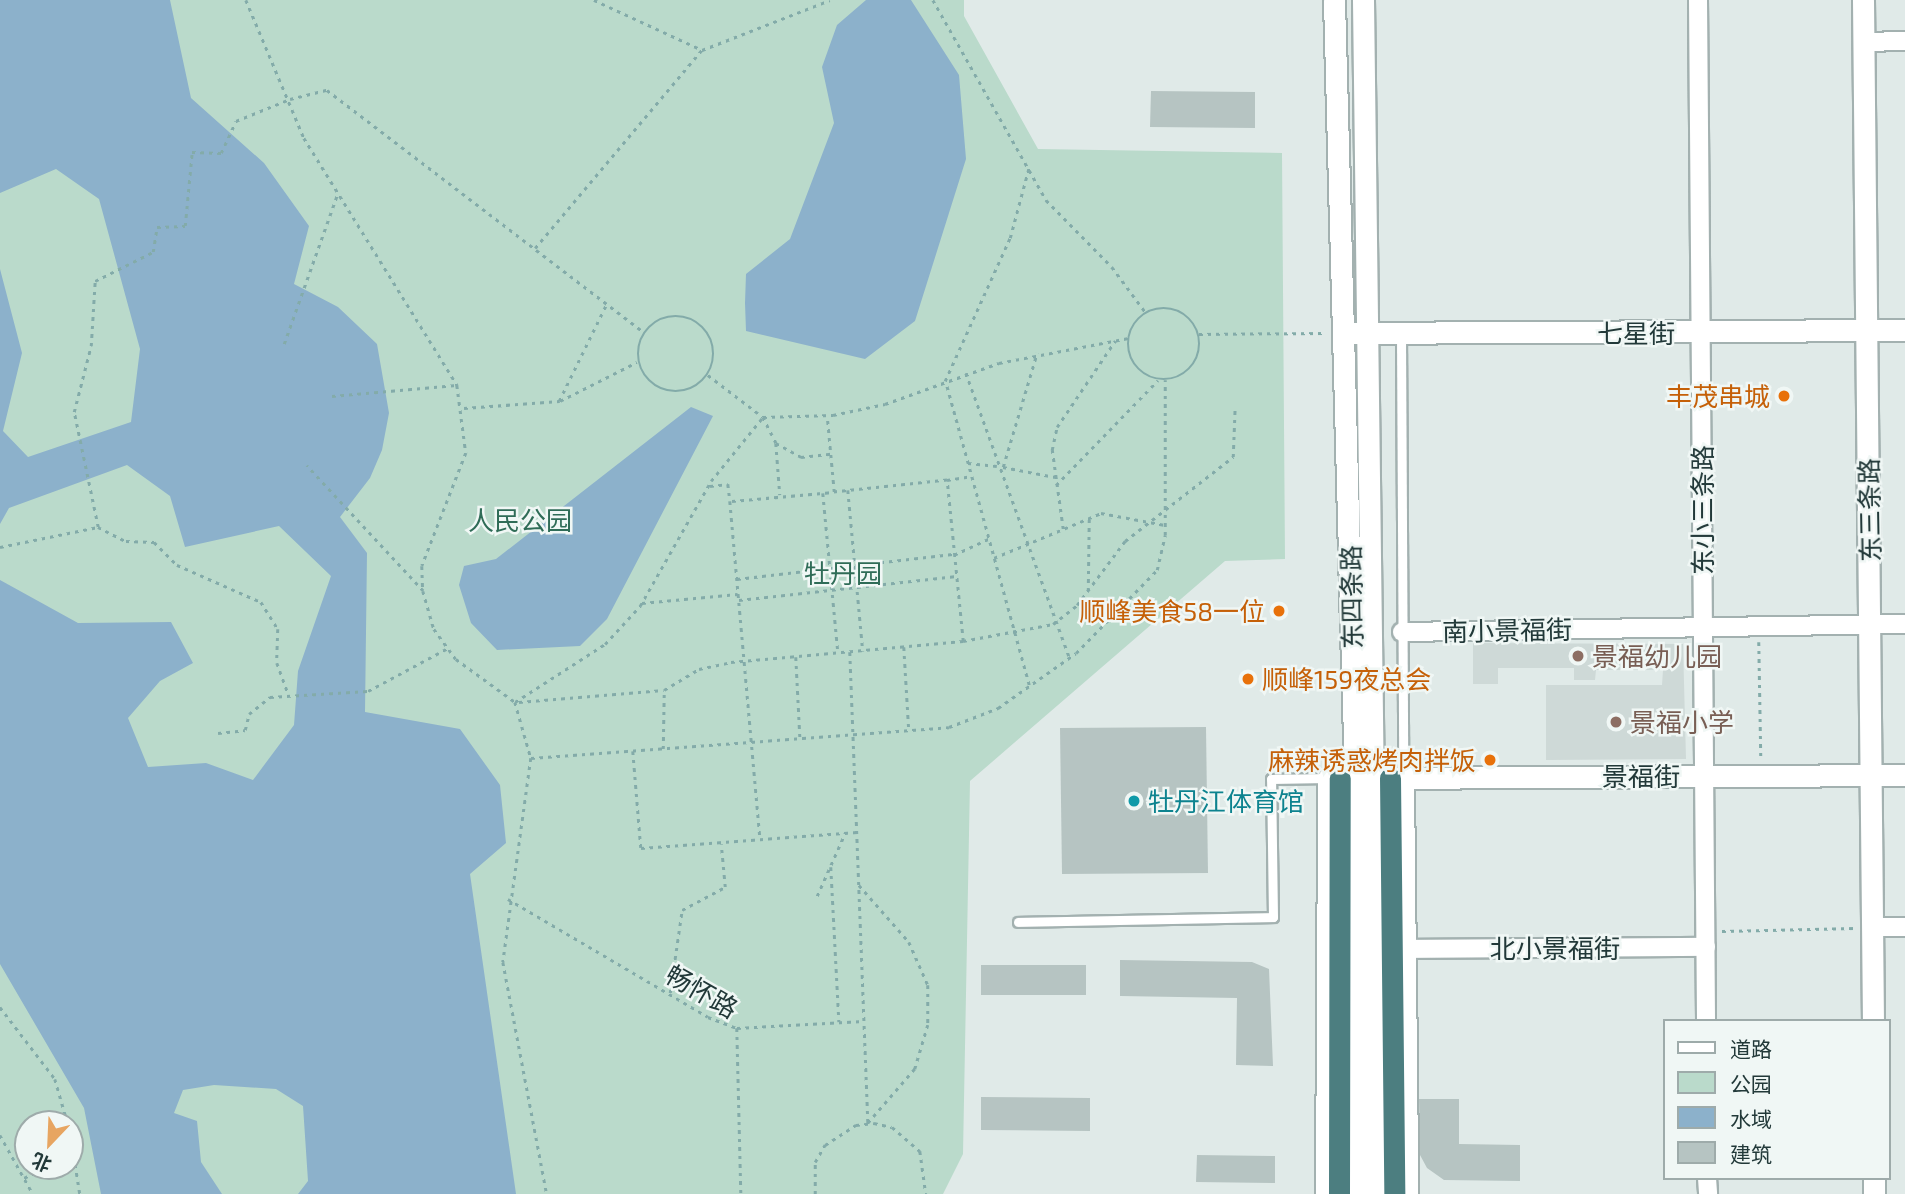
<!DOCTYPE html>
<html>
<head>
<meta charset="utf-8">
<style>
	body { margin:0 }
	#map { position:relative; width:1905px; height:1194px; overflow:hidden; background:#e0eae8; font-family:"Exo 2","Noto Sans SC",sans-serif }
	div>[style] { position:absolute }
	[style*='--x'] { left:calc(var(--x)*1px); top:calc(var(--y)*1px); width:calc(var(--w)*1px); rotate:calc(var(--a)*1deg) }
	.built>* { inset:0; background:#ced9d7 }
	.green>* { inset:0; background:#badacb }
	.water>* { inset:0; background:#8cb1cb }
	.building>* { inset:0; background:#b6c4c2 }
	.path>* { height:2.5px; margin-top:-1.25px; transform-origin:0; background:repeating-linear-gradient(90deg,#83aba9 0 3.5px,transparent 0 8.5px) }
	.path>.ring { margin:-1.25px; padding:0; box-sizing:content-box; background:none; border:2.5px solid #83aba9; border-radius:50% }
	.roads { filter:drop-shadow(2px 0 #a3b1b0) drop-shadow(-2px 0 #a3b1b0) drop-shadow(0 2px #a3b1b0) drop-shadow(0 -2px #a3b1b0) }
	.service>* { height:9px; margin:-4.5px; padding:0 4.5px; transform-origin:4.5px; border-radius:4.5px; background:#fff }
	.minor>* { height:18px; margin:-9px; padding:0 9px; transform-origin:9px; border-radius:9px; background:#fff }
	.tertiary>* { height:21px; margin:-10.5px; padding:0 10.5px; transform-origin:10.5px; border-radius:10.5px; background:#fff }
	.secondary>* { height:21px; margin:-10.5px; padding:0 10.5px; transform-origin:10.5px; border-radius:10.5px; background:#fff }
	.trunk>* { height:21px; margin:-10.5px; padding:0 10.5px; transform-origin:10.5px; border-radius:10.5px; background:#4c7e80 }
	.dots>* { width:19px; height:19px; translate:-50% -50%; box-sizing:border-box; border:4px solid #f0f7f5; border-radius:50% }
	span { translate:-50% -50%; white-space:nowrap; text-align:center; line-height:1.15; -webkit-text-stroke:5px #f0f7f5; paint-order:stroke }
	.street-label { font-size:26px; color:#223939 }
	.food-label { font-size:26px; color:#c56008 }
	.right { translate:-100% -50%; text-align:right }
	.left { translate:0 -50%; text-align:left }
	.park-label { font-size:26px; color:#2f6c57 }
	.education-label { font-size:26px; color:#785e54 }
	.culture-label { font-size:26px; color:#0d838f }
	.legend { position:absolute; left:1663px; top:1019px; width:228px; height:161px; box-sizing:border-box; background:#f0f7f5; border:2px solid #9eabaa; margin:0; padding:9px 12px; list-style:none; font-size:21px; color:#223939 }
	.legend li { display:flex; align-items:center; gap:14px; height:35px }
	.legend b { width:35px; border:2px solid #9eabaa }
	.north { position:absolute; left:14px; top:1110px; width:70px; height:70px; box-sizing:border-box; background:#f0f7f5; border:2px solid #9eabaa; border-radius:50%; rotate:203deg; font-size:19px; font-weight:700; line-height:28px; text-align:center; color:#223939 }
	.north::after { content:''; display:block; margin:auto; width:24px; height:32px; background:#e7a561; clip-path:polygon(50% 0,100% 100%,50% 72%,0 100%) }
</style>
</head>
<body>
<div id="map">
	<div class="built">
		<div style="clip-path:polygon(1473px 643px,1683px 644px,1686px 759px,1546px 760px,1546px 685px,1662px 685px,1663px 670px,1596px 670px,1595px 680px,1574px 680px,1574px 668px,1498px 668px,1498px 684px,1473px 684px)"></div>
	</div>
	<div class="green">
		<div style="clip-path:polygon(evenodd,0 0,964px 0,964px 16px,1038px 149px,1282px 153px,1285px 559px,1225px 561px,970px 781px,963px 1154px,943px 1194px,0 1194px,0 0,28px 1124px,70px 1124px,70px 1166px,28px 1166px,28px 1124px)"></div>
	</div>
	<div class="water">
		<div style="clip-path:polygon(0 0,170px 0,191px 98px,264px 163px,309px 226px,294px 284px,338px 307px,377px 344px,389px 413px,382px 450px,370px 478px,340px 517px,367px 553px,365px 712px,460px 729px,500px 785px,506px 843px,470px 874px,516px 1194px,298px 1194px,308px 1181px,303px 1106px,276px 1089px,214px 1085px,183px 1090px,174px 1113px,197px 1121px,201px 1162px,222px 1194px,101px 1194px,84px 1108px,0 964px,0 580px,78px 623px,171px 622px,193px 663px,160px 681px,128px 718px,148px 767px,206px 763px,253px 780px,294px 725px,298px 671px,331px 576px,279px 526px,185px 547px,170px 496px,127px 465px,9px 508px,0 524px,0 269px,22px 353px,3px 431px,28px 457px,131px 422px,140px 349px,99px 199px,56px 169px,0 193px)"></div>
		<div style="clip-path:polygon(866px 0,911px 0,959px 75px,966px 159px,915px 321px,865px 359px,746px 331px,745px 303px,746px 274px,790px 239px,834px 123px,822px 67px,837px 25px)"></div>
		<div style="clip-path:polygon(691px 407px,713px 416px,607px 619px,580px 646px,497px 650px,471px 623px,459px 585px,464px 566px,496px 559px)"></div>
	</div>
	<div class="building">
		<div style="clip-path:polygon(1151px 91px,1255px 92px,1255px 128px,1150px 127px)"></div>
		<div style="clip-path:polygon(1206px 727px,1208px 873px,1062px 874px,1060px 728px)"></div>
		<div style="clip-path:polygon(1120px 960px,1252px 962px,1269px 969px,1273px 1066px,1236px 1065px,1237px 998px,1120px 996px)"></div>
		<div style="clip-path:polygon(981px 965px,1086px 965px,1086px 995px,981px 995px)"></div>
		<div style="clip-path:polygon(981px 1097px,1090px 1098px,1090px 1131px,981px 1130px)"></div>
		<div style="clip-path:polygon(1419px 1099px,1459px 1099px,1459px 1144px,1520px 1145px,1520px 1181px,1444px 1180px,1427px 1168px,1420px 1155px)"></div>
		<div style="clip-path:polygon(1197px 1155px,1275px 1156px,1275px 1183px,1196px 1182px)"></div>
	</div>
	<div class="path">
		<div style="--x:246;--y:0;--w:150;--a:67.2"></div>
		<div style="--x:304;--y:138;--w:291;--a:58.2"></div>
		<div style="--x:457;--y:385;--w:69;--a:82.5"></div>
		<div style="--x:466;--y:453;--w:121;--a:111.3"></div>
		<div style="--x:422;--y:566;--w:25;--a:88"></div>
		<div style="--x:423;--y:591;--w:171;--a:-132.9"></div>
		<div style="--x:594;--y:0;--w:119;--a:24.8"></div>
		<div style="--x:702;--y:50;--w:137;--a:-21.3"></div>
		<div style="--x:933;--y:0;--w:230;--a:60.5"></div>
		<div style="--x:1046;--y:200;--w:94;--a:45.4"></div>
		<div style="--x:1112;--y:267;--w:57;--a:53.5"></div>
		<div style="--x:535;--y:248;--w:259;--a:-49.9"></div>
		<div class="ring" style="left:1128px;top:308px;width:69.5px;height:69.5px"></div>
		<div class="ring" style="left:638px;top:316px;width:73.5px;height:73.5px"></div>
		<div style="--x:1199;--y:334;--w:126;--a:-0.5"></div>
		<div style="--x:284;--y:344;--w:161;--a:-70.4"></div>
		<div style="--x:966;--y:373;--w:301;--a:70"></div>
		<div style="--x:708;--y:375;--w:69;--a:37.4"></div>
		<div style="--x:763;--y:417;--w:29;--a:63"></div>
		<div style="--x:776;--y:443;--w:52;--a:85.6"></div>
		<div style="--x:332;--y:396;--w:125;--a:-5"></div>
		<div style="--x:559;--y:401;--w:109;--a:-63.9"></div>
		<div style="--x:464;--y:408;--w:96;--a:-4.2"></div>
		<div style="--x:560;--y:401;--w:86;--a:-26.9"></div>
		<div style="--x:776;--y:443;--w:29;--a:29"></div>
		<div style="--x:801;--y:457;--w:30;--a:-6"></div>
		<div style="--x:968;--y:463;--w:29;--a:6"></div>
		<div style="--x:1003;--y:467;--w:119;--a:-73.4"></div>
		<div style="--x:1003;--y:467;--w:53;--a:10.9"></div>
		<div style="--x:947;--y:480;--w:24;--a:-9"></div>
		<div style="--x:1056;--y:485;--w:146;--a:-45.8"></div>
		<div style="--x:710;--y:486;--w:18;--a:-6"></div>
		<div style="--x:728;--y:484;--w:17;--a:83"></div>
		<div style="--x:730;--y:501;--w:339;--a:84.9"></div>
		<div style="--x:848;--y:490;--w:162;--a:84.7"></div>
		<div style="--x:823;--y:493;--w:161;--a:84.6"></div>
		<div style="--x:732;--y:501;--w:102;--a:-5"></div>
		<div style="--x:834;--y:492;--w:76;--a:-95.3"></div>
		<div style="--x:98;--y:527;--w:31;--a:27"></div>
		<div style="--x:126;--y:541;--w:28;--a:2"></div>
		<div style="--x:154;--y:542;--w:33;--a:45"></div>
		<div style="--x:177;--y:565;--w:92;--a:23.8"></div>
		<div style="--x:261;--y:602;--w:32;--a:58"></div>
		<div style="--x:278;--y:629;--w:34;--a:92"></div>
		<div style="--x:277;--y:663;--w:33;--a:70"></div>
		<div style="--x:1063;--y:529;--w:80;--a:-97.9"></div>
		<div style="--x:1052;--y:450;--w:24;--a:-78"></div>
		<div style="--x:1057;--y:427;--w:104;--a:-56"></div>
		<div style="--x:0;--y:547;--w:100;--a:-11.5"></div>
		<div style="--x:98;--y:527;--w:117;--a:-101.8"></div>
		<div style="--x:74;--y:412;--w:68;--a:-75.6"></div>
		<div style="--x:91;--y:346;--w:65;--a:-86.5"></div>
		<div style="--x:95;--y:281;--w:65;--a:-26.6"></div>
		<div style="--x:153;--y:252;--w:25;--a:-81"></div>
		<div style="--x:157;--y:227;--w:28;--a:-2"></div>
		<div style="--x:185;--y:226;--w:74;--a:-84.6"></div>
		<div style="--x:192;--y:152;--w:29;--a:2"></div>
		<div style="--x:221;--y:153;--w:35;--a:-65"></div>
		<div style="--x:236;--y:121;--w:58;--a:-22.2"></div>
		<div style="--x:290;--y:99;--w:38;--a:-14"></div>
		<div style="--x:327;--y:90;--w:399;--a:37.4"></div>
		<div style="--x:954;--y:555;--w:38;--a:-25"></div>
		<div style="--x:994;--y:558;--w:116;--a:-22.8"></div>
		<div style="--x:1101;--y:513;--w:65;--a:10.6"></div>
		<div style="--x:737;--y:579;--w:217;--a:-6.6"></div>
		<div style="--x:423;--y:591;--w:40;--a:74"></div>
		<div style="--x:434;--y:629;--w:37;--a:54"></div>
		<div style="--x:456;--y:659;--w:73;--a:36.1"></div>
		<div style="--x:515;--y:702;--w:58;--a:74.1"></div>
		<div style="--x:531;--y:758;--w:206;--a:97.8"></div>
		<div style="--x:503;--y:962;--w:236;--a:79.3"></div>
		<div style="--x:1088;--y:591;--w:73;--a:-89.2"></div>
		<div style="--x:739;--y:600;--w:219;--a:-6.3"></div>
		<div style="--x:642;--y:603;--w:96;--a:-5.4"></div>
		<div style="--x:963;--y:641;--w:92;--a:-10.7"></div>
		<div style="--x:1053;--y:624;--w:31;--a:-38"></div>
		<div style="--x:1077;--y:605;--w:80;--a:-53.1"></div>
		<div style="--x:1125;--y:541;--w:137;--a:-37.9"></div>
		<div style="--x:1233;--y:457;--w:51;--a:-87.8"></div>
		<div style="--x:1759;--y:642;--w:116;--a:89"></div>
		<div style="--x:904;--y:647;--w:83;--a:86.6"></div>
		<div style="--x:850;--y:652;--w:471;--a:87.8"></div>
		<div style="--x:796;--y:657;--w:80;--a:87.1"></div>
		<div style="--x:1029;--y:685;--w:315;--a:-105.4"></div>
		<div style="--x:945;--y:381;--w:157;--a:-65.6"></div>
		<div style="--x:1010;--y:238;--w:73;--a:-75"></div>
		<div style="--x:515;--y:702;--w:107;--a:-32.8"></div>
		<div style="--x:605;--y:644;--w:52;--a:-47.4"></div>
		<div style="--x:640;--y:606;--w:144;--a:-60.4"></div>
		<div style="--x:711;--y:481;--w:82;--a:-50.9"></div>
		<div style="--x:763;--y:417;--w:70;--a:-1.6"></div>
		<div style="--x:833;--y:415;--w:53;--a:-11.9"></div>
		<div style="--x:885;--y:404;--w:121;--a:-19.8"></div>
		<div style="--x:999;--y:363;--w:132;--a:-10.9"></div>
		<div style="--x:519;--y:702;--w:145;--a:-4.7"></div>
		<div style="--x:664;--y:690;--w:41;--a:-31"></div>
		<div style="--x:699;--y:669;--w:33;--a:-12"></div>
		<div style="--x:731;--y:662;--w:233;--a:-5.2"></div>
		<div style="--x:963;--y:641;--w:162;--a:-95.7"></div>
		<div style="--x:947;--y:480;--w:114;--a:173.9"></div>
		<div style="--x:218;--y:733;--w:27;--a:-6"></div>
		<div style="--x:245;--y:730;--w:16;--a:-76"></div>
		<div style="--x:249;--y:714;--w:27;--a:-39"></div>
		<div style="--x:270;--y:697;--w:98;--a:-3.5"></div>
		<div style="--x:368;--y:691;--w:91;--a:-28.3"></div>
		<div style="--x:663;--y:749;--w:59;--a:-89"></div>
		<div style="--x:633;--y:751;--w:97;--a:85.3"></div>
		<div style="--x:641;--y:848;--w:217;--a:-4.2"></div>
		<div style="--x:531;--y:758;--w:419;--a:-4.2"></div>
		<div style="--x:949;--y:727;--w:53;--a:-21.2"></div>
		<div style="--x:998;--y:708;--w:95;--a:-35.2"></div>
		<div style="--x:1076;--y:653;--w:116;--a:-45.7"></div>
		<div style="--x:1157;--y:570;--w:36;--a:-77"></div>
		<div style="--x:1165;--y:535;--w:155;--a:-90"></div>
		<div style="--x:831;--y:867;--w:155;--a:87"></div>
		<div style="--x:859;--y:885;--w:76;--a:48.7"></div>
		<div style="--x:909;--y:942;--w:47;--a:66.2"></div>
		<div style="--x:928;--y:985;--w:40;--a:90"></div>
		<div style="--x:928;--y:1025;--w:46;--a:106.5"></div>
		<div style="--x:915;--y:1069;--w:72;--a:131"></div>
		<div style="--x:817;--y:896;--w:69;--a:-66"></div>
		<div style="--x:508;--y:899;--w:232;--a:30.5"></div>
		<div style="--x:708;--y:1017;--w:31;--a:21"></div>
		<div style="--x:737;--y:1028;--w:166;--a:88.6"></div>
		<div style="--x:1722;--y:931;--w:133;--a:-1.3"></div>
		<div style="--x:670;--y:993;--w:84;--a:-81.8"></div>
		<div style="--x:682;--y:910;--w:49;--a:-28.1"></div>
		<div style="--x:725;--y:887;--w:43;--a:-95.3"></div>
		<div style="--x:0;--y:1007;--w:91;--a:52.6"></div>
		<div style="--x:55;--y:1079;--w:47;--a:73.9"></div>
		<div style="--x:737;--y:1028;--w:127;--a:-3.2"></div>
		<div style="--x:70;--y:1131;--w:64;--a:81"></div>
		<div style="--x:0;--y:1135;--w:68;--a:60.8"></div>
		<div style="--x:24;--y:1178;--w:29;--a:-25"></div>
		<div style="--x:815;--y:1194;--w:32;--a:-90"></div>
		<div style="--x:815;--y:1162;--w:20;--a:-60"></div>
		<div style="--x:825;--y:1145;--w:37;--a:-33"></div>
		<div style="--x:856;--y:1125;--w:18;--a:-6"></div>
		<div style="--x:874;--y:1123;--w:18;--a:13"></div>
		<div style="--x:892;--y:1127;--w:37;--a:41"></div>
		<div style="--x:920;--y:1151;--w:43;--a:82.1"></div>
	</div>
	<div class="roads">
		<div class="service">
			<div style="--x:1401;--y:334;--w:442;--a:89.7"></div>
			<div style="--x:1018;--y:922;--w:255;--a:-1.1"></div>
			<div style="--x:1273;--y:917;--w:138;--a:-90.8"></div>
			<div style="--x:1271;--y:779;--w:57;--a:-1"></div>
		</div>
		<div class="minor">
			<div style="--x:1698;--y:0;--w:1021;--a:89.55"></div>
			<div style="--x:1864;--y:42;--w:41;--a:-1.4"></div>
			<div style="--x:1402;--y:632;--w:503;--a:-0.91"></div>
			<div style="--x:1872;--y:927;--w:33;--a:0"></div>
			<div style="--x:1405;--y:949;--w:301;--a:-0.4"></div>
			<div style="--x:1707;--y:1178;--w:16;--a:86"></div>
		</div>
		<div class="tertiary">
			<div style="--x:1863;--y:0;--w:1021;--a:89.44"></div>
			<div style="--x:1345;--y:333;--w:560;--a:-0.31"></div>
			<div style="--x:1372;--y:778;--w:533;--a:-0.32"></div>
			<div style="--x:1403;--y:778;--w:416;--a:89.4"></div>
			<div style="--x:1874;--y:1178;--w:16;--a:90"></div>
			<div style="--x:1326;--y:1194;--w:416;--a:-89.7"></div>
		</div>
		<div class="secondary">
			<div style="--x:1334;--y:0;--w:778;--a:88.45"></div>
			<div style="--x:1355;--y:778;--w:416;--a:89.6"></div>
			<div style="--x:1363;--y:0;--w:1194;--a:89.28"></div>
		</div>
		<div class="trunk">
			<div style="--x:1390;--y:778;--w:416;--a:89.4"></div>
			<div style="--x:1339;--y:1194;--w:416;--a:-89.9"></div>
		</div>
	</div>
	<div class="dots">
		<div style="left:1784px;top:396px;background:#e8710a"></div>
		<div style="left:1279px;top:611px;background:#e8710a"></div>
		<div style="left:1578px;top:656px;background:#8d6e63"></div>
		<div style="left:1248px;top:679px;background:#e8710a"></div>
		<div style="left:1616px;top:722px;background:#8d6e63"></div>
		<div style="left:1490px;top:760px;background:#e8710a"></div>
		<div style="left:1134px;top:801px;background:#0f9aa8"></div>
	</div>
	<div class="street-label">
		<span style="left:1636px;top:333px">七星街</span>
		<span style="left:1702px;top:510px;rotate:-90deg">东小三条路</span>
		<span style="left:1869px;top:510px;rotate:-91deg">东三条路</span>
		<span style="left:1351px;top:597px;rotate:-91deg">东四条路</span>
		<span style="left:1507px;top:630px;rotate:-1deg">南小景福街</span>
		<span style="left:1641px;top:776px">景福街</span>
		<span style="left:1555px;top:948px">北小景福街</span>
		<span style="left:702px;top:991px;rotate:30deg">畅怀路</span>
	</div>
	<div class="food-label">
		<span class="right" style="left:1770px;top:396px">丰茂串城</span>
		<span class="right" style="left:1265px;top:611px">顺峰美食58一位</span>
		<span class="left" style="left:1262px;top:679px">顺峰159夜总会</span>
		<span class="right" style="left:1476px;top:760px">麻辣诱惑烤肉拌饭</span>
	</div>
	<div class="park-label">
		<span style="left:520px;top:520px">人民公园</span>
		<span style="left:843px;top:573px">牡丹园</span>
	</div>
	<div class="education-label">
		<span class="left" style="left:1592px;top:656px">景福幼儿园</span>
		<span class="left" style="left:1630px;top:722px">景福小学</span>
	</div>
	<div class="culture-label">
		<span class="left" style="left:1148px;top:801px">牡丹江体育馆</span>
	</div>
	<ul class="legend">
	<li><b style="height:9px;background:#fff"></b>道路</li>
	<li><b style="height:19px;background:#badacb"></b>公园</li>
	<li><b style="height:19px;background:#8cb1cb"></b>水域</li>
	<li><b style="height:19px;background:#b6c4c2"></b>建筑</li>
	</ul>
	<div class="north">北</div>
</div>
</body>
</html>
